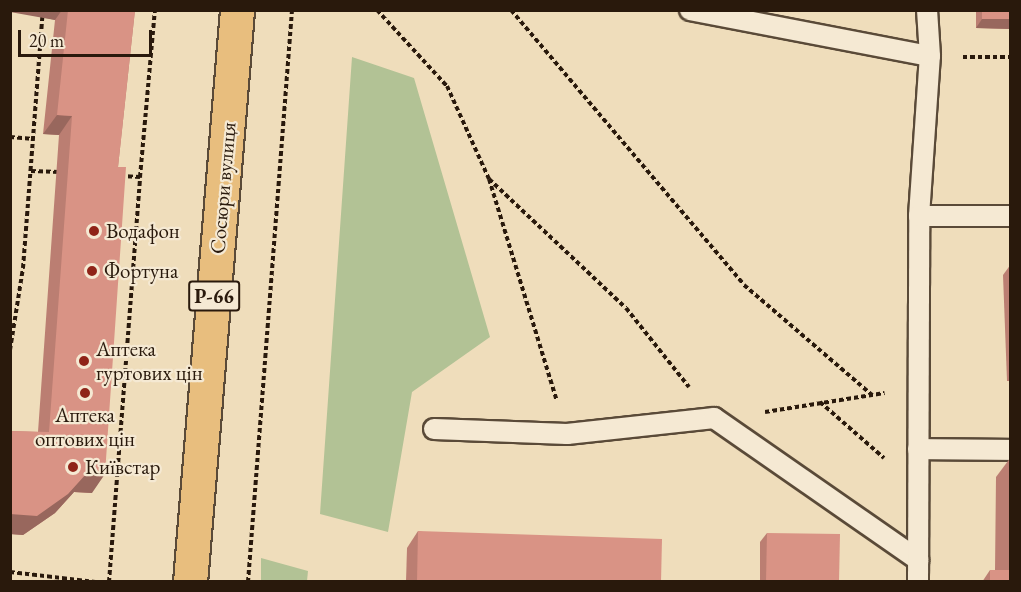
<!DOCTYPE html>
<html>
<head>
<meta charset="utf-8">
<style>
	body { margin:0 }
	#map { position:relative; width:1021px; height:592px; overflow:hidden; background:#efddbb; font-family:"EB Garamond",serif }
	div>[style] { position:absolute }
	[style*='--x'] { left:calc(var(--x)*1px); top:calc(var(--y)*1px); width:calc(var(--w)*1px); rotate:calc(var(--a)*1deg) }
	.green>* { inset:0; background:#b2c295 }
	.path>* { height:4px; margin-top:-2px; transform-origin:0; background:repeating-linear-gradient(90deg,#29190c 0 4.5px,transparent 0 7.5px) }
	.roads { filter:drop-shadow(2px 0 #5a4a38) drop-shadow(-2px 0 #5a4a38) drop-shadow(0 2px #5a4a38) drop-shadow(0 -2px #5a4a38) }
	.lane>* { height:20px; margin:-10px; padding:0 10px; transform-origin:10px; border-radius:10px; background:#f5e9d3 }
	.primary>* { height:33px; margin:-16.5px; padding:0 16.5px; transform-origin:16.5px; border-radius:16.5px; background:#e8be7e }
	.wall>* { inset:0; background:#bb7e72 }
	.shaded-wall>* { inset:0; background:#98675d }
	.building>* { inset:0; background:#d99385 }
	.dots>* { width:16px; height:16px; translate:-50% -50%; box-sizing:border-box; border:3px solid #f5e9d3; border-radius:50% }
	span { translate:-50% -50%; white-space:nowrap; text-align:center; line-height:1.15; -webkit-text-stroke:4.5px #f5e9d3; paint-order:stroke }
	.shield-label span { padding:2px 4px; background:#f5e9d3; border:2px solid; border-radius:4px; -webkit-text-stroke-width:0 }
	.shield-label { font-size:20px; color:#29190c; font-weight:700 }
	.street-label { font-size:21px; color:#29190c }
	.poi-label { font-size:21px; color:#29190c }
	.left { translate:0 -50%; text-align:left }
	.frame { position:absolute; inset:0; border:12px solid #29190c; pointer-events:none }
	.scale { position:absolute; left:18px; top:30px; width:134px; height:27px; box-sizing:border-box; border:3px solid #29190c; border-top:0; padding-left:8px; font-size:18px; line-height:21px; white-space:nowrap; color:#29190c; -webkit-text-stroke:4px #f5e9d3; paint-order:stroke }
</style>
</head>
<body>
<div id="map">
	<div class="green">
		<div style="clip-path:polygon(352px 57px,414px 78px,490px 337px,412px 392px,388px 532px,320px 514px)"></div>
		<div style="clip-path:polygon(261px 558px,308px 571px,307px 581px,261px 581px)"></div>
	</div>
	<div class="path">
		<div style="--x:377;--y:10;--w:103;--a:47.4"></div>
		<div style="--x:447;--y:86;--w:102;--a:65.7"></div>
		<div style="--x:489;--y:179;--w:232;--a:73"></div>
		<div style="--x:511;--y:10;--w:360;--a:49.7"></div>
		<div style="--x:744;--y:285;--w:170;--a:40.7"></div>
		<div style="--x:963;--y:57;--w:47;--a:0"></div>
		<div style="--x:10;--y:137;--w:24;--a:5"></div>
		<div style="--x:31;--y:171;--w:29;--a:2"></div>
		<div style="--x:140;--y:177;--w:168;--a:-84.9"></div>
		<div style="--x:489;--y:179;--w:188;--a:43.3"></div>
		<div style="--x:626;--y:308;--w:101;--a:51.4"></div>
		<div style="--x:10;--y:350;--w:83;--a:-81"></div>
		<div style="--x:23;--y:268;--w:259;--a:-85.6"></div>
		<div style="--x:820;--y:402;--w:85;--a:41.2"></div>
		<div style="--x:765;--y:412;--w:121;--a:-9"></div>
		<div style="--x:10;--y:572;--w:88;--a:6.6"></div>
		<div style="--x:109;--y:582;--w:406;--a:-85.6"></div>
		<div style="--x:140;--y:177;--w:19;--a:-177"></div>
		<div style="--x:248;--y:582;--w:574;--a:-85.6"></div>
	</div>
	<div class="roads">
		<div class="lane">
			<div style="--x:690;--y:10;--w:244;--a:10.9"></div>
			<div style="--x:919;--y:216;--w:160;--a:-86.1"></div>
			<div style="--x:930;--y:56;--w:46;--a:-93.7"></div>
			<div style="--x:434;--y:429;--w:133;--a:2.2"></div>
			<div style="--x:567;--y:434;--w:148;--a:-6.2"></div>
			<div style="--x:714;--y:418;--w:249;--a:34.8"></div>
			<div style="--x:918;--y:449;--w:92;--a:0.6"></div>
			<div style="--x:918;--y:582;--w:366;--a:-89.8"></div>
			<div style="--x:919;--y:216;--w:91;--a:0"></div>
		</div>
		<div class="primary">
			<div style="--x:190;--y:582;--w:574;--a:-85.3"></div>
		</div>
	</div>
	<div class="wall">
		<div style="clip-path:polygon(10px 10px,135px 10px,118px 167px,92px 493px,74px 492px,55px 513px,23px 535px,10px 534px,10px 431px,38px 432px,59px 135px,43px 134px,55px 20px)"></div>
		<div style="clip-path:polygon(976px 10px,1011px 10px,1011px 29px,976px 28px)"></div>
		<div style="clip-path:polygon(1011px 264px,1011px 381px,1007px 381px,1003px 275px)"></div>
		<div style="clip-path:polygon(1011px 457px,1011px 582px,982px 582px,990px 570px,995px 570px,996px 477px)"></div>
		<div style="clip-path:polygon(418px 531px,661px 582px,406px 582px,407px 548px)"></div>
		<div style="clip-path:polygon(767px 533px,839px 582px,760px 582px,760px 542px)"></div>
	</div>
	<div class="shaded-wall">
		<div style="clip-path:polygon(10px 10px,62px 10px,55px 20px,10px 12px)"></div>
		<div style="clip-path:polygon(982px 19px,1011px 19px,1011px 29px,976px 28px)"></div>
		<div style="clip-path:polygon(57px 115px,72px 116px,59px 135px,43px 134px)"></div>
		<div style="clip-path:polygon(87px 473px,105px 474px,92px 493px,74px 492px,55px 513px,23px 535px,10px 534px,10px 514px)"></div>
	</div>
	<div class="building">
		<div style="clip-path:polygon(68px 10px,135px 10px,118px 167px,126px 167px,105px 474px,87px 473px,68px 494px,37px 516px,10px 514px,10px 431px,49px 432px,72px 116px,57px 115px)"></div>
		<div style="clip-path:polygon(982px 10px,1011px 10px,1011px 19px,982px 19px)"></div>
		<div style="clip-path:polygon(418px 531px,662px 539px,661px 582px,417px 582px)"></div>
		<div style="clip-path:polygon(767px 533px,840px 534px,839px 582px,766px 582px)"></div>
		<div style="clip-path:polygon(990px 570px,1011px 570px,1011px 582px,990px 582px)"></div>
	</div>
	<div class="dots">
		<div style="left:94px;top:231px;background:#8f2418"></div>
		<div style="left:92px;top:271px;background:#8f2418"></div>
		<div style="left:84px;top:361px;background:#8f2418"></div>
		<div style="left:85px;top:393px;background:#8f2418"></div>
		<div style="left:73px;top:467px;background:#8f2418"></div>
	</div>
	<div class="shield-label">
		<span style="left:214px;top:296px">Р-66</span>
	</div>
	<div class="street-label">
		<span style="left:223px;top:188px;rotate:-85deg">Сосюри вулиця</span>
	</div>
	<div class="poi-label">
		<span class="left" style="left:106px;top:231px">Водафон</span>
		<span class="left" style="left:104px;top:271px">Фортуна</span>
		<span class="left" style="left:96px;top:361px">Аптека<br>гуртових цін</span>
		<span style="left:85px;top:427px">Аптека<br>оптових цін</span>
		<span class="left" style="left:85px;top:467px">Київстар</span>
	</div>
	<div class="frame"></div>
	<div class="scale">20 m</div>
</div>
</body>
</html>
